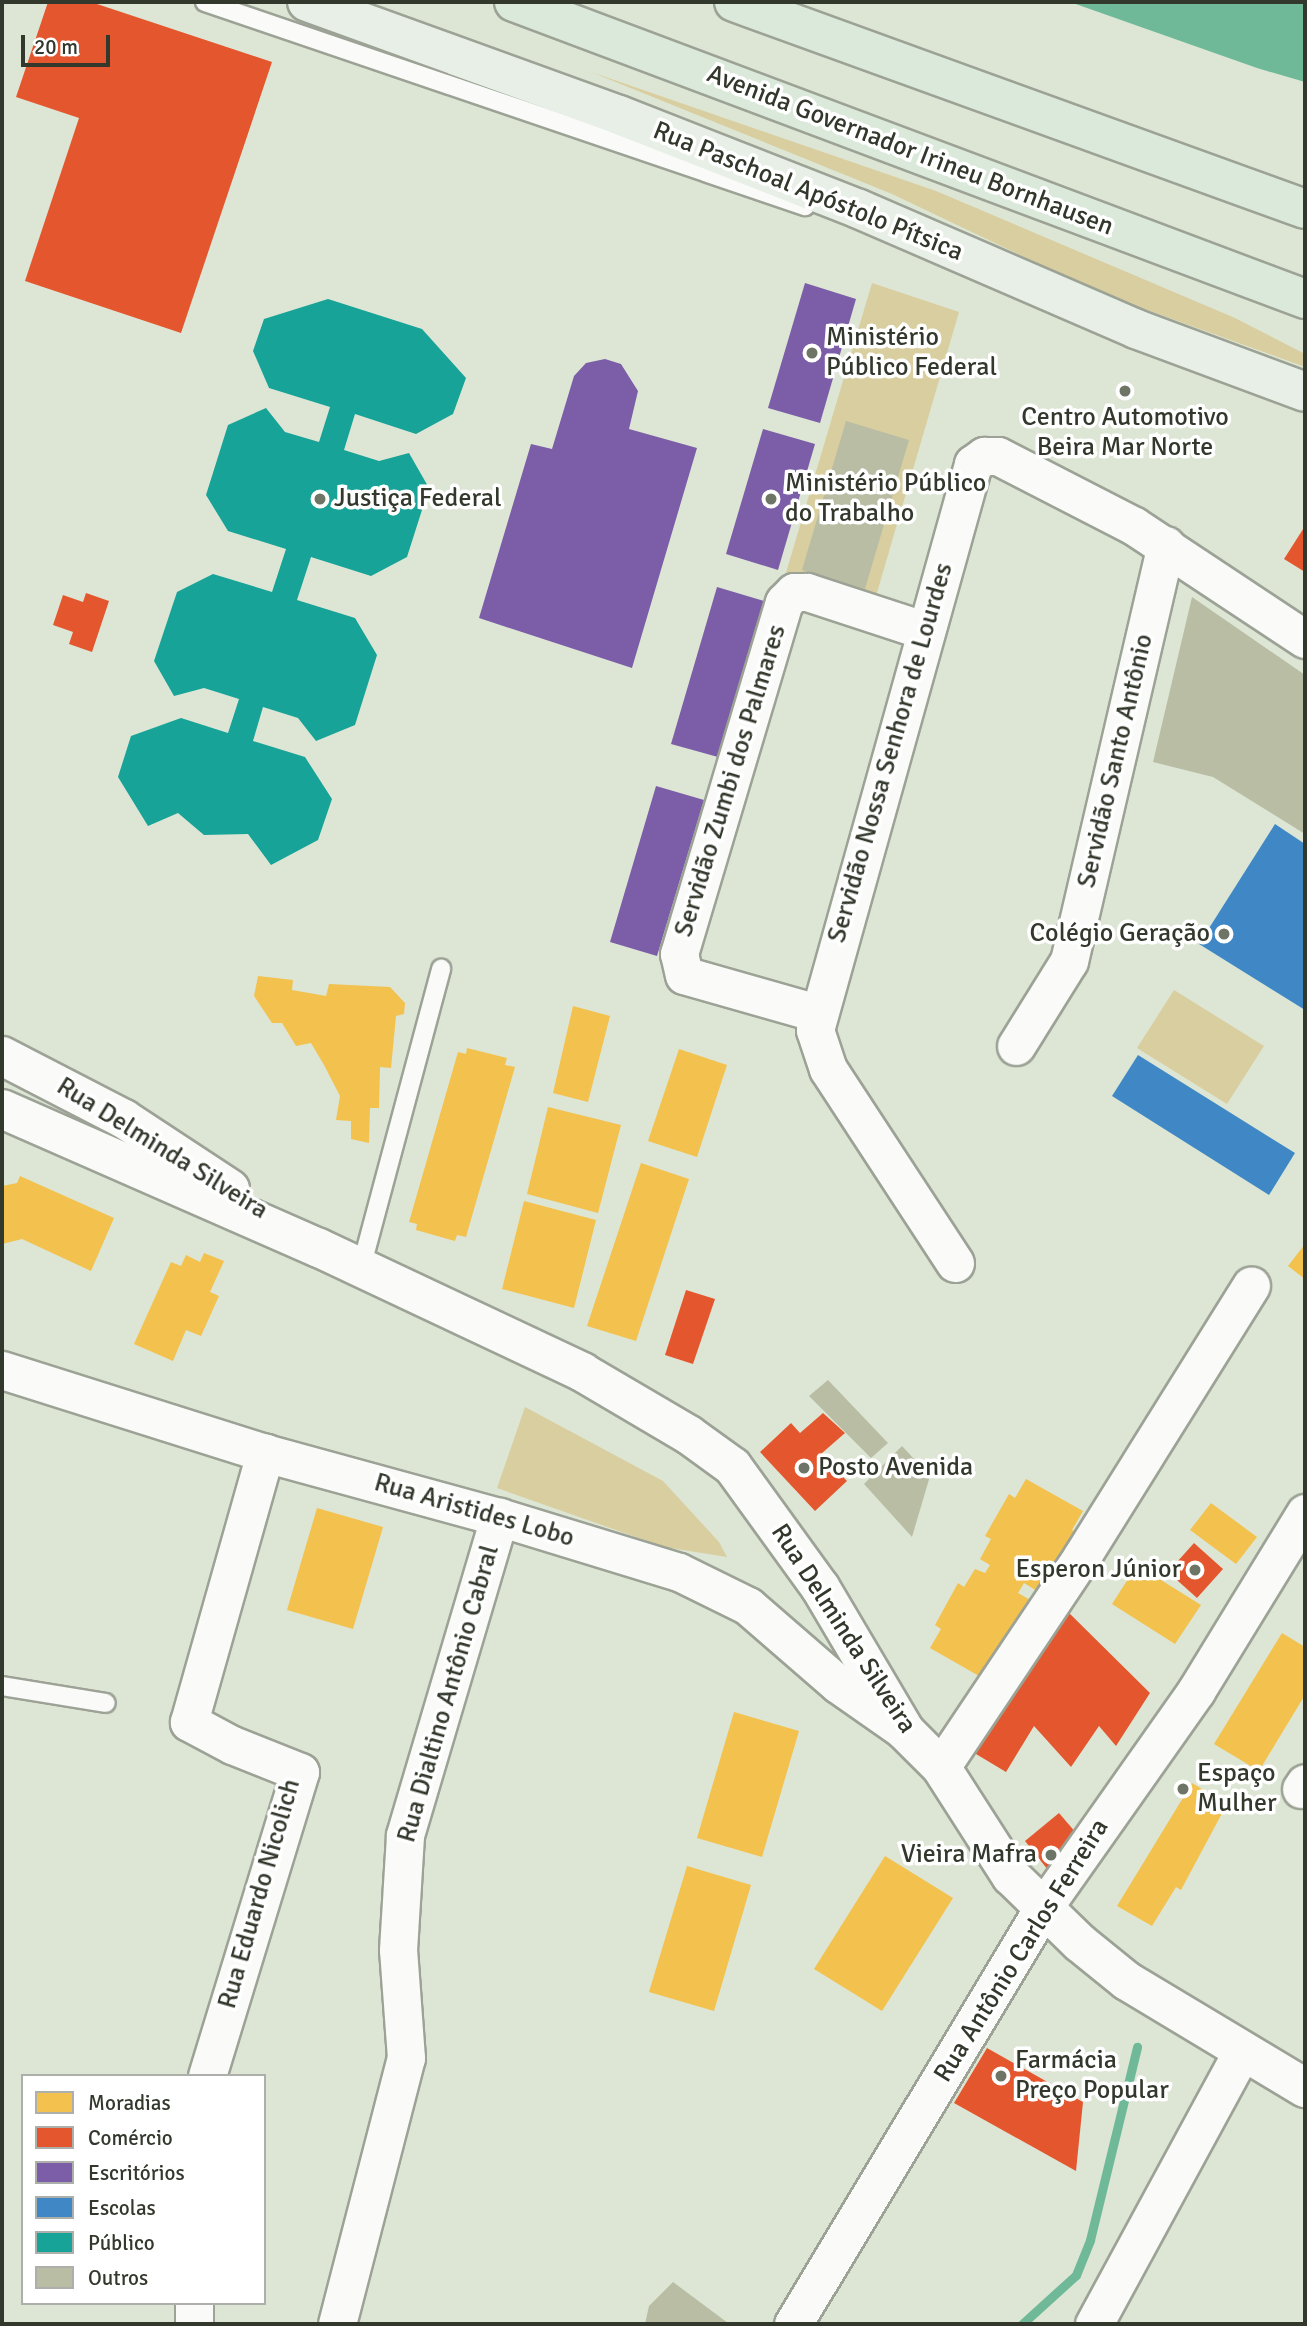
<!DOCTYPE html>
<html>
<head>
<meta charset="utf-8">
<style>
	body { margin:0 }
	#map { position:relative; width:1307px; height:2326px; overflow:hidden; background:#dde6d4; font-family:Signika,sans-serif }
	div>[style] { position:absolute }
	[style*='--x'] { left:calc(var(--x)*1px); top:calc(var(--y)*1px); width:calc(var(--w)*1px); rotate:calc(var(--a)*1deg) }
	.green>* { inset:0; background:#d9ce9f }
	.water>* { inset:0; background:#6fb999 }
	.homes>* { inset:0; background:#f2c14e }
	.shops>* { inset:0; background:#e4572e }
	.offices>* { inset:0; background:#7b5ea7 }
	.schools>* { inset:0; background:#3f88c5 }
	.public>* { inset:0; background:#17a398 }
	.stream>* { height:9px; margin:-4.5px; padding:0 4.5px; transform-origin:4.5px; border-radius:4.5px; background:#6fb999 }
	.building>* { inset:0; background:#b9bda4 }
	.roads { filter:drop-shadow(2px 0 #9ca295) drop-shadow(-2px 0 #9ca295) drop-shadow(0 2px #9ca295) drop-shadow(0 -2px #9ca295) }
	.lane>* { height:18px; margin:-9px; padding:0 9px; transform-origin:9px; border-radius:9px; background:#fafbf9 }
	.street>* { height:37px; margin:-18.5px; padding:0 18.5px; transform-origin:18.5px; border-radius:18.5px; background:#fafbf9 }
	.secondary>* { height:38px; margin:-19px; padding:0 19px; transform-origin:19px; border-radius:19px; background:#fafbf9 }
	.primary>* { height:38px; margin:-19px; padding:0 19px; transform-origin:19px; border-radius:19px; background:#e7efe7 }
	.highway>* { height:38px; margin:-19px; padding:0 19px; transform-origin:19px; border-radius:19px; background:#dbe9db }
	.dots>* { width:19px; height:19px; translate:-50% -50%; box-sizing:border-box; border:4px solid #fff; border-radius:50% }
	span { translate:-50% -50%; white-space:nowrap; text-align:center; line-height:1.15; -webkit-text-stroke:7px #fff; paint-order:stroke }
	.street-label { font-size:26px; color:#32382c }
	.poi-label { font-size:26px; color:#32382c }
	.left { translate:0 -50%; text-align:left }
	.right { translate:-100% -50%; text-align:right }
	.frame { position:absolute; inset:0; border:4px solid #32382c; pointer-events:none }
	.legend { position:absolute; left:21px; top:2074px; width:245px; height:231px; box-sizing:border-box; background:#fff; border:2px solid #adafab; margin:0; padding:9px 12px; list-style:none; font-size:21px; color:#32382c }
	.legend li { display:flex; align-items:center; gap:14px; height:35px }
	.legend b { width:35px; border:2px solid #adafab }
	.scale { position:absolute; left:21px; top:35px; width:89px; height:32px; box-sizing:border-box; border:4px solid #32382c; border-top:0; padding-left:9px; font-size:21px; line-height:24px; white-space:nowrap; color:#32382c; -webkit-text-stroke:5px #fff; paint-order:stroke }
</style>
</head>
<body>
<div id="map">
	<div class="green">
		<div style="clip-path:polygon(591px 72px,936px 191px,1235px 318px,1305px 354px,1305px 367px,1100px 293px,892px 194px)"></div>
		<div style="clip-path:polygon(872px 283px,959px 312px,874px 603px,785px 576px)"></div>
		<div style="clip-path:polygon(1174px 990px,1264px 1046px,1227px 1104px,1137px 1048px)"></div>
		<div style="clip-path:polygon(525px 1407px,663px 1481px,719px 1542px,727px 1557px,664px 1547px,497px 1488px)"></div>
	</div>
	<div class="water">
		<div style="clip-path:polygon(1070px 2px,1305px 2px,1305px 82px,1257px 68px)"></div>
	</div>
	<div class="homes">
		<div style="clip-path:polygon(258px 976px,293px 980px,292px 990px,326px 996px,329px 984px,390px 987px,405px 1003px,404px 1014px,396px 1016px,391px 1068px,380px 1067px,379px 1108px,370px 1108px,369px 1143px,351px 1139px,351px 1121px,336px 1120px,340px 1096px,324px 1065px,311px 1043px,296px 1046px,282px 1023px,272px 1023px,254px 996px)"></div>
		<div style="clip-path:polygon(573px 1006px,610px 1016px,588px 1102px,553px 1093px)"></div>
		<div style="clip-path:polygon(467px 1048px,507px 1058px,505px 1065px,515px 1067px,466px 1237px,457px 1235px,455px 1241px,416px 1230px,417px 1224px,409px 1222px,458px 1052px,466px 1054px)"></div>
		<div style="clip-path:polygon(679px 1049px,727px 1065px,697px 1157px,648px 1141px)"></div>
		<div style="clip-path:polygon(548px 1107px,621px 1125px,598px 1213px,527px 1194px)"></div>
		<div style="clip-path:polygon(641px 1163px,689px 1179px,636px 1341px,587px 1326px)"></div>
		<div style="clip-path:polygon(20px 1176px,114px 1218px,91px 1271px,22px 1239px,2px 1244px,2px 1186px,17px 1183px)"></div>
		<div style="clip-path:polygon(524px 1201px,596px 1220px,574px 1308px,502px 1289px)"></div>
		<div style="clip-path:polygon(1305px 1244px,1305px 1279px,1288px 1266px)"></div>
		<div style="clip-path:polygon(204px 1253px,224px 1261px,210px 1292px,219px 1296px,201px 1336px,186px 1330px,173px 1361px,134px 1344px,171px 1262px,181px 1266px,186px 1255px,200px 1262px)"></div>
		<div style="clip-path:polygon(1026px 1479px,1083px 1511px,1072px 1530px,1078px 1533px,1054px 1575px,1048px 1572px,1037px 1591px,1024px 1583px,1018px 1593px,1032px 1601px,986px 1680px,930px 1648px,941px 1629px,935px 1625px,958px 1583px,964px 1587px,975px 1569px,985px 1573px,990px 1565px,980px 1559px,991px 1539px,985px 1536px,1009px 1494px,1015px 1498px)"></div>
		<div style="clip-path:polygon(1211px 1503px,1257px 1537px,1236px 1564px,1190px 1530px)"></div>
		<div style="clip-path:polygon(317px 1508px,383px 1527px,353px 1629px,287px 1610px)"></div>
		<div style="clip-path:polygon(1137px 1565px,1201px 1605px,1175px 1644px,1112px 1604px)"></div>
		<div style="clip-path:polygon(1282px 1633px,1305px 1647px,1305px 1695px,1259px 1771px,1214px 1744px)"></div>
		<div style="clip-path:polygon(734px 1712px,799px 1731px,762px 1857px,697px 1838px)"></div>
		<div style="clip-path:polygon(1192px 1783px,1227px 1804px,1181px 1890px,1176px 1887px,1152px 1926px,1117px 1906px)"></div>
		<div style="clip-path:polygon(885px 1856px,953px 1898px,882px 2011px,814px 1969px)"></div>
		<div style="clip-path:polygon(687px 1866px,751px 1885px,714px 2011px,649px 1992px)"></div>
	</div>
	<div class="shops">
		<div style="clip-path:polygon(48px 2px,91px 2px,272px 62px,181px 333px,25px 281px,79px 118px,16px 97px)"></div>
		<div style="clip-path:polygon(1305px 526px,1305px 572px,1284px 559px)"></div>
		<div style="clip-path:polygon(86px 593px,109px 601px,92px 652px,69px 644px,73px 632px,53px 625px,63px 595px,83px 602px)"></div>
		<div style="clip-path:polygon(686px 1290px,715px 1299px,693px 1364px,665px 1355px)"></div>
		<div style="clip-path:polygon(823px 1413px,845px 1433px,821px 1454px,847px 1481px,815px 1511px,760px 1452px,791px 1423px,800px 1433px)"></div>
		<div style="clip-path:polygon(1194px 1543px,1223px 1569px,1197px 1598px,1168px 1572px)"></div>
		<div style="clip-path:polygon(1064px 1608px,1150px 1693px,1116px 1746px,1099px 1726px,1071px 1767px,1034px 1726px,1006px 1772px,971px 1751px)"></div>
		<div style="clip-path:polygon(1059px 1813px,1083px 1841px,1048px 1870px,1025px 1841px)"></div>
		<div style="clip-path:polygon(987px 2048px,1083px 2102px,1076px 2171px,954px 2103px)"></div>
	</div>
	<div class="offices">
		<div style="clip-path:polygon(805px 283px,856px 299px,820px 423px,768px 408px)"></div>
		<div style="clip-path:polygon(605px 359px,621px 364px,638px 391px,629px 429px,697px 448px,632px 668px,479px 618px,531px 444px,552px 449px,574px 376px,586px 363px)"></div>
		<div style="clip-path:polygon(763px 429px,815px 444px,778px 570px,726px 554px)"></div>
		<div style="clip-path:polygon(717px 587px,764px 601px,718px 757px,671px 744px)"></div>
		<div style="clip-path:polygon(656px 786px,704px 800px,657px 956px,610px 942px)"></div>
	</div>
	<div class="schools">
		<div style="clip-path:polygon(1275px 824px,1305px 844px,1305px 1010px,1199px 944px)"></div>
		<div style="clip-path:polygon(1138px 1055px,1295px 1153px,1269px 1195px,1112px 1096px)"></div>
	</div>
	<div class="public">
		<div style="clip-path:polygon(328px 299px,422px 329px,466px 378px,453px 414px,416px 434px,355px 414px,344px 450px,379px 461px,409px 453px,429px 488px,407px 557px,371px 576px,311px 557px,297px 600px,355px 618px,377px 655px,355px 725px,316px 741px,298px 718px,263px 707px,253px 741px,305px 757px,332px 799px,318px 840px,271px 865px,248px 834px,204px 835px,178px 813px,148px 826px,118px 777px,131px 736px,181px 718px,228px 733px,239px 699px,204px 688px,174px 696px,154px 661px,177px 592px,213px 574px,272px 592px,286px 549px,228px 531px,206px 495px,228px 425px,266px 408px,285px 432px,319px 442px,330px 407px,269px 388px,253px 351px,264px 319px)"></div>
	</div>
	<div class="stream">
		<div style="--x:1022;--y:2324;--w:73;--a:-42.2"></div>
		<div style="--x:1076;--y:2275;--w:38;--a:-68"></div>
		<div style="--x:1090;--y:2240;--w:199;--a:-76.3"></div>
	</div>
	<div class="building">
		<div style="clip-path:polygon(846px 421px,909px 440px,865px 589px,802px 570px)"></div>
		<div style="clip-path:polygon(1192px 597px,1305px 675px,1305px 834px,1213px 777px,1153px 762px)"></div>
		<div style="clip-path:polygon(828px 1380px,888px 1443px,871px 1458px,809px 1396px)"></div>
		<div style="clip-path:polygon(902px 1446px,930px 1476px,912px 1537px,864px 1484px)"></div>
		<div style="clip-path:polygon(673px 2282px,728px 2323px,645px 2324px,649px 2306px)"></div>
	</div>
	<div class="roads">
		<div class="lane">
			<div style="--x:205;--y:2;--w:634;--a:18.78"></div>
			<div style="--x:361;--y:1268;--w:310;--a:-75"></div>
			<div style="--x:2;--y:1686;--w:105;--a:9.3"></div>
		</div>
		<div class="street">
			<div style="--x:817;--y:1013;--w:138;--a:-164.1"></div>
			<div style="--x:684;--y:975;--w:22;--a:-103"></div>
			<div style="--x:679;--y:954;--w:367;--a:-73.4"></div>
			<div style="--x:784;--y:602;--w:14;--a:-45"></div>
			<div style="--x:794;--y:592;--w:13;--a:0"></div>
			<div style="--x:807;--y:592;--w:125;--a:18.1"></div>
			<div style="--x:1016;--y:1046;--w:100;--a:-58.1"></div>
			<div style="--x:1069;--y:961;--w:427;--a:-76.9"></div>
			<div style="--x:955;--y:1263;--w:232;--a:-123.2"></div>
			<div style="--x:828;--y:1069;--w:41;--a:-108.4"></div>
			<div style="--x:815;--y:1030;--w:588;--a:-74.4"></div>
			<div style="--x:973;--y:464;--w:14;--a:-36"></div>
			<div style="--x:984;--y:456;--w:14;--a:0"></div>
			<div style="--x:998;--y:456;--w:153;--a:27.2"></div>
			<div style="--x:1134;--y:526;--w:205;--a:33.5"></div>
			<div style="--x:2;--y:1370;--w:276;--a:17.5"></div>
			<div style="--x:265;--y:1453;--w:243;--a:15.3"></div>
			<div style="--x:499;--y:1517;--w:188;--a:17"></div>
			<div style="--x:679;--y:1572;--w:77;--a:26.2"></div>
			<div style="--x:748;--y:1606;--w:119;--a:40.9"></div>
			<div style="--x:838;--y:1684;--w:82;--a:35"></div>
			<div style="--x:941;--y:1767;--w:254;--a:-56.2"></div>
			<div style="--x:1082;--y:1556;--w:319;--a:-58"></div>
			<div style="--x:1301;--y:1789;--w:7;--a:-56"></div>
			<div style="--x:207;--y:2076;--w:318;--a:-73"></div>
			<div style="--x:300;--y:1772;--w:73;--a:-158.3"></div>
			<div style="--x:232;--y:1745;--w:49;--a:-151.9"></div>
			<div style="--x:189;--y:1722;--w:280;--a:-74.2"></div>
			<div style="--x:194;--y:2324;--w:21;--a:-90"></div>
			<div style="--x:337;--y:2324;--w:275;--a:-75.5"></div>
			<div style="--x:406;--y:2058;--w:108;--a:-94.2"></div>
			<div style="--x:398;--y:1950;--w:115;--a:-86.5"></div>
			<div style="--x:405;--y:1835;--w:332;--a:-73.5"></div>
			<div style="--x:793;--y:2324;--w:485;--a:-59"></div>
			<div style="--x:1043;--y:1908;--w:266;--a:-54.8"></div>
			<div style="--x:1196;--y:1691;--w:209;--a:-58.5"></div>
			<div style="--x:1094;--y:2324;--w:308;--a:-61.5"></div>
		</div>
		<div class="secondary">
			<div style="--x:2;--y:1056;--w:137;--a:27.3"></div>
			<div style="--x:124;--y:1119;--w:127;--a:33.4"></div>
			<div style="--x:2;--y:1109;--w:346;--a:23.7"></div>
			<div style="--x:319;--y:1248;--w:291;--a:25.2"></div>
			<div style="--x:582;--y:1372;--w:124;--a:30.5"></div>
			<div style="--x:689;--y:1435;--w:54;--a:36"></div>
			<div style="--x:733;--y:1467;--w:148;--a:54.1"></div>
			<div style="--x:820;--y:1587;--w:167;--a:59.4"></div>
			<div style="--x:905;--y:1731;--w:51;--a:45"></div>
			<div style="--x:941;--y:1767;--w:130;--a:57.3"></div>
			<div style="--x:1011;--y:1876;--w:96;--a:44.2"></div>
			<div style="--x:1080;--y:1943;--w:60;--a:39"></div>
			<div style="--x:1127;--y:1981;--w:208;--a:31"></div>
		</div>
		<div class="primary">
			<div style="--x:307;--y:2;--w:332;--a:19.9"></div>
			<div style="--x:619;--y:115;--w:258;--a:21.4"></div>
			<div style="--x:859;--y:209;--w:302;--a:23.4"></div>
			<div style="--x:1136;--y:329;--w:180;--a:20.4"></div>
		</div>
		<div class="highway">
			<div style="--x:514;--y:2;--w:845;--a:20.58"></div>
			<div style="--x:734;--y:2;--w:607;--a:19.93"></div>
		</div>
	</div>
	<div class="dots">
		<div style="left:812px;top:353px;background:#6e7567"></div>
		<div style="left:1125px;top:391px;background:#6e7567"></div>
		<div style="left:320px;top:499px;background:#6e7567"></div>
		<div style="left:771px;top:499px;background:#6e7567"></div>
		<div style="left:1224px;top:934px;background:#6e7567"></div>
		<div style="left:804px;top:1468px;background:#6e7567"></div>
		<div style="left:1195px;top:1570px;background:#6e7567"></div>
		<div style="left:1183px;top:1789px;background:#6e7567"></div>
		<div style="left:1051px;top:1855px;background:#6e7567"></div>
		<div style="left:1001px;top:2076px;background:#6e7567"></div>
	</div>
	<div class="street-label">
		<span style="left:910px;top:151px;rotate:21deg">Avenida Governador Irineu Bornhausen</span>
		<span style="left:808px;top:192px;rotate:22deg">Rua Paschoal Apóstolo Pítsica</span>
		<span style="left:891px;top:753px;rotate:-74deg">Servidão Nossa Senhora de Lourdes</span>
		<span style="left:1116px;top:761px;rotate:-77deg">Servidão Santo Antônio</span>
		<span style="left:731px;top:781px;rotate:-73deg">Servidão Zumbi dos Palmares</span>
		<span style="left:162px;top:1149px;rotate:32deg">Rua Delminda Silveira</span>
		<span style="left:474px;top:1511px;rotate:16deg">Rua Aristides Lobo</span>
		<span style="left:843px;top:1629px;rotate:57deg">Rua Delminda Silveira</span>
		<span style="left:449px;top:1694px;rotate:-74deg">Rua Dialtino Antônio Cabral</span>
		<span style="left:260px;top:1894px;rotate:-74deg">Rua Eduardo Nicolich</span>
		<span style="left:1022px;top:1951px;rotate:-58deg">Rua Antônio Carlos Ferreira</span>
	</div>
	<div class="poi-label">
		<span class="left" style="left:826px;top:353px">Ministério<br>Público Federal</span>
		<span style="left:1125px;top:433px">Centro Automotivo<br>Beira Mar Norte</span>
		<span class="left" style="left:785px;top:499px">Ministério Público<br>do Trabalho</span>
		<span class="left" style="left:334px;top:499px">Justiça Federal</span>
		<span class="right" style="left:1210px;top:934px">Colégio Geração</span>
		<span class="left" style="left:818px;top:1468px">Posto Avenida</span>
		<span class="right" style="left:1181px;top:1570px">Esperon Júnior</span>
		<span class="left" style="left:1197px;top:1789px">Espaço<br>Mulher</span>
		<span class="right" style="left:1037px;top:1855px">Vieira Mafra</span>
		<span class="left" style="left:1015px;top:2076px">Farmácia<br>Preço Popular</span>
	</div>
	<div class="frame"></div>
	<ul class="legend">
	<li><b style="height:19px;background:#f2c14e"></b>Moradias</li>
	<li><b style="height:19px;background:#e4572e"></b>Comércio</li>
	<li><b style="height:19px;background:#7b5ea7"></b>Escritórios</li>
	<li><b style="height:19px;background:#3f88c5"></b>Escolas</li>
	<li><b style="height:19px;background:#17a398"></b>Público</li>
	<li><b style="height:19px;background:#b9bda4"></b>Outros</li>
	</ul>
	<div class="scale">20 m</div>
</div>
</body>
</html>
